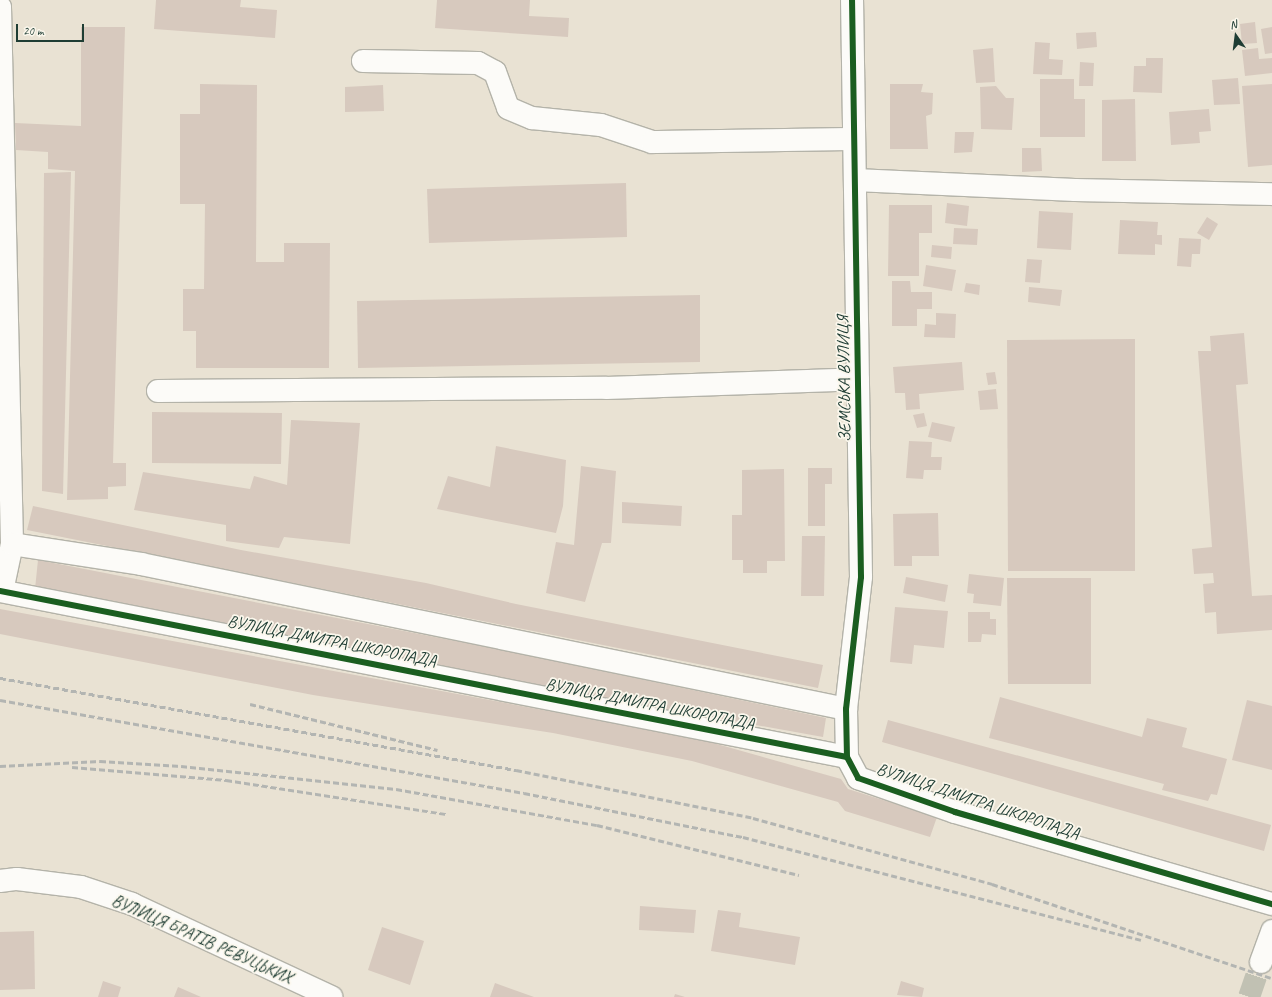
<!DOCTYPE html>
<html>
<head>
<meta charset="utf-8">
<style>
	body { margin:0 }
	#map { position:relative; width:1272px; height:997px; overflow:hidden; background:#e9e2d3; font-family:Caveat,sans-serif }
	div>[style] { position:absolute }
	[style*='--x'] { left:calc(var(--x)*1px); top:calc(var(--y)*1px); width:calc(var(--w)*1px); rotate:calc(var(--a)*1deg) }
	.building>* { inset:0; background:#d7c9be }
	.major-tunnel>* { height:22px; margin-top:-11px; transform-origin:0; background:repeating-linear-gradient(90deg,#c1c1b3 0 22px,transparent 0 33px) }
	.roads { filter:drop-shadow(1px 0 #b4b3a9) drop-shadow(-1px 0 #b4b3a9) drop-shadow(0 1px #b4b3a9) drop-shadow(0 -1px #b4b3a9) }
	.minor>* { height:22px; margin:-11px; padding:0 11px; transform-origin:11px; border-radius:11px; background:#fcfbf8 }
	.major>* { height:22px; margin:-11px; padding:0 11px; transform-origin:11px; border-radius:11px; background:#fcfbf8 }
	.rail>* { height:3px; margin-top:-1.5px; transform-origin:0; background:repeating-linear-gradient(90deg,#b3b5b2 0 6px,transparent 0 9px) }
	.cycleway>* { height:6px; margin:-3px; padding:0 3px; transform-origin:3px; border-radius:3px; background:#1b5e20 }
	span { translate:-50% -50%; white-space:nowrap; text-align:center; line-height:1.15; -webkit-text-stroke:3.5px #fbf7ec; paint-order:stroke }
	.street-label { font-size:17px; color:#1f3d34 }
	.north { position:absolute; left:1216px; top:16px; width:40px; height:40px; -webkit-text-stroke:3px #fbf7ec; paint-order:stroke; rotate:346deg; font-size:11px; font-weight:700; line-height:16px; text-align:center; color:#1f3d34 }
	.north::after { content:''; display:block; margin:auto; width:14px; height:18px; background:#1f3d34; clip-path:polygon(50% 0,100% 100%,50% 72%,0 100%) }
	.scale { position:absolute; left:16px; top:24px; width:68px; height:18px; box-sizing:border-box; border:2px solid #1f3d34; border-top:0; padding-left:5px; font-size:12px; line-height:14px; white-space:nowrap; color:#1f3d34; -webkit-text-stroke:3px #fbf7ec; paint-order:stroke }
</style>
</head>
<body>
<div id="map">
	<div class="building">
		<div style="clip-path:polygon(156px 0,241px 0,240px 7px,277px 10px,275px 38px,154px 29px)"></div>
		<div style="clip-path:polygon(437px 0,530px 0,529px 16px,569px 18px,568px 37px,435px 28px)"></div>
		<div style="clip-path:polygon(1255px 22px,1257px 43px,1242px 44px,1240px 24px)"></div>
		<div style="clip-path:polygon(81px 27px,125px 27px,113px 463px,126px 463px,126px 486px,108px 487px,108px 499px,67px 500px,75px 171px,48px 169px,48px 152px,16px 150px,15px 123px,81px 126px)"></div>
		<div style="clip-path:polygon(1272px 27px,1272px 53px,1265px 54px,1261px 29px)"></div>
		<div style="clip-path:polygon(1096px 32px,1097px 47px,1077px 49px,1076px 33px)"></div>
		<div style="clip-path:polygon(1035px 42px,1050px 43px,1049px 59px,1063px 60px,1062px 75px,1033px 74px)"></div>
		<div style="clip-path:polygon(993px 48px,995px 82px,976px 83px,973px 50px)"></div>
		<div style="clip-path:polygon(1258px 48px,1259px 59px,1272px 58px,1272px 73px,1245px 76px,1242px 50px)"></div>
		<div style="clip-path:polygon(1146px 58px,1163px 58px,1162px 93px,1133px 92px,1134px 66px,1146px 66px)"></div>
		<div style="clip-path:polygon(1080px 62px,1094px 63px,1093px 86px,1079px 86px)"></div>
		<div style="clip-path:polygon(1238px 78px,1240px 104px,1214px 105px,1212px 80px)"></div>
		<div style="clip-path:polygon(1040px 79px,1074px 79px,1074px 99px,1085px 99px,1085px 137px,1040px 137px)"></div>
		<div style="clip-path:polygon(200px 84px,257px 85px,256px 262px,284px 262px,284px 243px,330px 243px,329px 368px,196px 368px,196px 331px,183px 331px,183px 289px,204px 289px,205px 204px,180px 204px,180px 114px,200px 114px)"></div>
		<div style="clip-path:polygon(890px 84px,923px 84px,921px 92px,933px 93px,932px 114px,926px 116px,928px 149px,890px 149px)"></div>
		<div style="clip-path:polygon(1272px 84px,1272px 165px,1248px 167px,1242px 86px)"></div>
		<div style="clip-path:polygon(383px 85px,384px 111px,345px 112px,345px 87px)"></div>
		<div style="clip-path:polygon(996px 86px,1006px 98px,1014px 98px,1012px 130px,981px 129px,980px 87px)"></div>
		<div style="clip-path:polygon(1135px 99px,1136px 161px,1102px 161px,1102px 100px)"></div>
		<div style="clip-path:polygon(1209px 109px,1211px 131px,1199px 132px,1200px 143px,1171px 145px,1169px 112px)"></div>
		<div style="clip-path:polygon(955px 132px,974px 132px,972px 152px,954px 153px)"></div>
		<div style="clip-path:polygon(1022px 148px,1041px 148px,1042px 171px,1022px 172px)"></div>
		<div style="clip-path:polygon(71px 172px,63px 494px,42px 491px,44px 173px)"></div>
		<div style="clip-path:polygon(626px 183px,627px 237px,429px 243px,427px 189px)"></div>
		<div style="clip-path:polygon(947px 203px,969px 206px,967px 226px,945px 223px)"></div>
		<div style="clip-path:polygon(889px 205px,932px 205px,932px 233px,919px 233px,919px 276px,888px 276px)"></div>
		<div style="clip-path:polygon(1039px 211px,1073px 213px,1071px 250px,1037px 248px)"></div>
		<div style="clip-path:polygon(1207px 217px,1218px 224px,1209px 240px,1197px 233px)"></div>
		<div style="clip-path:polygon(1120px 220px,1158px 222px,1157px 235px,1162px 235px,1162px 245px,1155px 244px,1155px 255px,1118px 254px)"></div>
		<div style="clip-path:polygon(954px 228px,978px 229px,977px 245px,953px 244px)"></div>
		<div style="clip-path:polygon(1179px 238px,1201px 239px,1200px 254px,1192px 254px,1191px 267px,1177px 266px)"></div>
		<div style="clip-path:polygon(932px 245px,952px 247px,951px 259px,931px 257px)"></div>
		<div style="clip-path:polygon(1027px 259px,1042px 260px,1040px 283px,1025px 282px)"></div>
		<div style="clip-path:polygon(926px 265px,956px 270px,952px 291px,923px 286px)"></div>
		<div style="clip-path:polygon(892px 281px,910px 281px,911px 292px,932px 292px,932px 309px,917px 309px,917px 326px,892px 326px)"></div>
		<div style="clip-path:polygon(966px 283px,980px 285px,979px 295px,964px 292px)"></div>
		<div style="clip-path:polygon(1029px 287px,1062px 290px,1060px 306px,1028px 302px)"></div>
		<div style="clip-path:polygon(700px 295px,700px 362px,358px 368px,357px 301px)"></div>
		<div style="clip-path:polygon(936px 313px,956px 314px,955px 338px,924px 337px,925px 324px,936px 325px)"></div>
		<div style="clip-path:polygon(1244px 333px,1248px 384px,1236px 385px,1252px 596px,1272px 595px,1272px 630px,1217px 634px,1216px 612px,1205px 613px,1203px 584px,1214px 583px,1213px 573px,1194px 574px,1192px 549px,1212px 547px,1198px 351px,1211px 351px,1210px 336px)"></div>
		<div style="clip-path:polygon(1135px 339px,1135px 571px,1008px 571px,1007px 340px)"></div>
		<div style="clip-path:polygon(962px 362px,964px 390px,919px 394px,920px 409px,906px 410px,905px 393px,895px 393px,893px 367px)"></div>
		<div style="clip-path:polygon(995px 372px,997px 384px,988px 385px,986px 373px)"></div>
		<div style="clip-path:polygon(996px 389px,998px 409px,980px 410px,978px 391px)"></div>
		<div style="clip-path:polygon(152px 412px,282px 413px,281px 464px,152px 463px)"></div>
		<div style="clip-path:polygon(924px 413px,927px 426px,917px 428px,913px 415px)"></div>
		<div style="clip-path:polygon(291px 420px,360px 423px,350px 544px,284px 537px,279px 548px,226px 541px,226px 525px,134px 510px,143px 472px,250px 489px,254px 476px,287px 485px)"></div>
		<div style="clip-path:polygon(932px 422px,955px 427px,951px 442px,928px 437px)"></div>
		<div style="clip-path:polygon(909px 441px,932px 442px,931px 457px,942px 457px,941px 470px,924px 470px,923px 479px,906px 478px)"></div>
		<div style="clip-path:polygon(496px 446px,566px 460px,563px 506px,556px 533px,437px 509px,448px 476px,490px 487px)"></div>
		<div style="clip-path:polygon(581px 466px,616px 471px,611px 543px,602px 543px,585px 602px,546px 593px,556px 542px,574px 545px)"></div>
		<div style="clip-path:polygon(808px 468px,832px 468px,832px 484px,825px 484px,825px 526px,808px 526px)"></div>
		<div style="clip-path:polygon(784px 469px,785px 561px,767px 561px,767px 573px,743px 573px,743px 560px,732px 560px,732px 515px,742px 515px,742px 470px)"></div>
		<div style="clip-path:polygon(622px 502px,682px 506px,681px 526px,622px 523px)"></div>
		<div style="clip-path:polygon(33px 506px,241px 550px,426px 583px,516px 604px,823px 665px,818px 688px,27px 530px)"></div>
		<div style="clip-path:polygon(938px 513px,939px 556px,912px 556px,912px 566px,894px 566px,893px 514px)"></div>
		<div style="clip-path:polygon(802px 536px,825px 536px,824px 596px,801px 596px)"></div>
		<div style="clip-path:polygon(38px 560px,512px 652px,826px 718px,823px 737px,600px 697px,35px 589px)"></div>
		<div style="clip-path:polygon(969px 574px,1004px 578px,1001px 606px,973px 603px,974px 594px,967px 593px)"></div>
		<div style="clip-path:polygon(906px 577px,948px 585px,945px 602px,903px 593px)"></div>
		<div style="clip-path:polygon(1007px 578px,1091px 578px,1091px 684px,1008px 684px)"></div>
		<div style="clip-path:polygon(895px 607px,948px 611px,944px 648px,914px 645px,912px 664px,890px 662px)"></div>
		<div style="clip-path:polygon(0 609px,699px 739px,841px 779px,848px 789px,937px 817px,930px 837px,845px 811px,838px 802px,692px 761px,553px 733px,313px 695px,0 634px)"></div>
		<div style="clip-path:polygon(968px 612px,990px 612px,990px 619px,996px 619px,996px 635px,982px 634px,981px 642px,968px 642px)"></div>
		<div style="clip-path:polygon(1000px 697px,1142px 737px,1147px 718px,1187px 728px,1182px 747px,1227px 759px,1217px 795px,1211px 794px,1208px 801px,1162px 790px,1164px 784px,989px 738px)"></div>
		<div style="clip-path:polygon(1247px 700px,1272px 706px,1272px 770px,1232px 760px)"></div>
		<div style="clip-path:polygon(888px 720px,1271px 825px,1264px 851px,882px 742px)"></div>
		<div style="clip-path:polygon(640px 906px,696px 910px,694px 933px,639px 930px)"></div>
		<div style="clip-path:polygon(718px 910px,741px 913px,739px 927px,800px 937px,795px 965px,711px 951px)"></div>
		<div style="clip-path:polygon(382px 927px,424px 941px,410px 985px,368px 970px)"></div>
		<div style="clip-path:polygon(34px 931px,35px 989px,0 990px,0 932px)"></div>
		<div style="clip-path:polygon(103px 981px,121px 987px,118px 997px,98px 997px)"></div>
		<div style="clip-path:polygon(901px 981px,924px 988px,922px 997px,897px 995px)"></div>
		<div style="clip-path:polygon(495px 983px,534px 997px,490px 997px)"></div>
		<div style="clip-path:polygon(178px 987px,201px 997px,174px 997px)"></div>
		<div style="clip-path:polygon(675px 994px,685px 997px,674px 997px)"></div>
	</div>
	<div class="major-tunnel">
		<div style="--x:1249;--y:997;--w:37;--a:-71"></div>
	</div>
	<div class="roads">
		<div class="minor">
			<div style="--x:0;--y:7;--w:537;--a:88.72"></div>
			<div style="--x:12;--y:544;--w:48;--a:102"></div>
			<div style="--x:363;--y:61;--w:115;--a:1"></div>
			<div style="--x:478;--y:63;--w:19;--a:28"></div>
			<div style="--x:495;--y:72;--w:38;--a:70"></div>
			<div style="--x:508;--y:108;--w:26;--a:23"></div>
			<div style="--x:532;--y:118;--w:69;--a:5.8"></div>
			<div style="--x:601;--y:125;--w:54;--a:18.4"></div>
			<div style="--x:652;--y:142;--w:202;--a:-0.9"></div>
			<div style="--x:855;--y:180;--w:220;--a:2.6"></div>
			<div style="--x:1075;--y:190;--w:197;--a:1.2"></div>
			<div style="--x:158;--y:391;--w:448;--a:-0.4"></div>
			<div style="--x:606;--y:388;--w:252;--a:-2"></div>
			<div style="--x:12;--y:544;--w:131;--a:8.8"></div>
			<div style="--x:141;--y:564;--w:720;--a:11.62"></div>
			<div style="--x:0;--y:591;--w:863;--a:11.09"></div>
			<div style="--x:847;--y:757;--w:24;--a:62"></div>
			<div style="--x:858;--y:778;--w:103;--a:19.3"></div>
			<div style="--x:955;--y:812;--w:330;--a:16.2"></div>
			<div style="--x:847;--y:757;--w:48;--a:-91.2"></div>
			<div style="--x:846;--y:709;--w:133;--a:-83.5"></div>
			<div style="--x:861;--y:577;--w:577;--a:-90.89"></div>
			<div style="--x:0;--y:881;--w:17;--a:-7"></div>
			<div style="--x:17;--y:879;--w:64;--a:7.1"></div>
			<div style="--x:81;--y:887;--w:54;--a:18.4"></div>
			<div style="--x:132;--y:904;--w:220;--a:25"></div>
		</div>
		<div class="major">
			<div style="--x:1261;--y:962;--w:33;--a:-70"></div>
		</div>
	</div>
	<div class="rail">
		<div style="--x:0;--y:678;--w:524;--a:10.11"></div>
		<div style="--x:516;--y:770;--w:242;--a:11.4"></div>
		<div style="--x:753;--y:818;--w:248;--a:15.4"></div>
		<div style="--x:992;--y:884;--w:295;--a:18.6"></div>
		<div style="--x:0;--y:700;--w:532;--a:10.06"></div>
		<div style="--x:524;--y:793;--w:223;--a:11.4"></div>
		<div style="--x:743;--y:837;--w:414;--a:14.5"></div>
		<div style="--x:250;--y:704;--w:193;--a:13.8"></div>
		<div style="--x:0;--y:766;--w:100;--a:-2.9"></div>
		<div style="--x:100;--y:761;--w:81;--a:3.5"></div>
		<div style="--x:181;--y:766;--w:216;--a:6.1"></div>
		<div style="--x:396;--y:789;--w:204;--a:10.2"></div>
		<div style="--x:597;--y:825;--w:208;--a:13.9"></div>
		<div style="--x:72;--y:767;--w:155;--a:4.8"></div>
		<div style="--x:226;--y:780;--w:223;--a:8.8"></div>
	</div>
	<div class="cycleway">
		<div style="--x:0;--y:591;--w:863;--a:11.09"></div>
		<div style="--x:847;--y:757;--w:24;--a:62"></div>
		<div style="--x:858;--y:778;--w:103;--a:19.3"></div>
		<div style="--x:955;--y:812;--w:330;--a:16.2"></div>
		<div style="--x:847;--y:757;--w:48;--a:-91.2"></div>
		<div style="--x:846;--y:709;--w:133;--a:-83.5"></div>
		<div style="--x:861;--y:577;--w:577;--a:-90.89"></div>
	</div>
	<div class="street-label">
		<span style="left:844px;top:379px;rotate:-91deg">ЗЕМСЬКА ВУЛИЦЯ</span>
		<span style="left:332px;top:641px;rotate:11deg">ВУЛИЦЯ ДМИТРА ШКОРОПАДА</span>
		<span style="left:650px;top:704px;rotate:11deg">ВУЛИЦЯ ДМИТРА ШКОРОПАДА</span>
		<span style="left:978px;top:801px;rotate:18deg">ВУЛИЦЯ ДМИТРА ШКОРОПАДА</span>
		<span style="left:202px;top:939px;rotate:24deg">ВУЛИЦЯ БРАТІВ РЕВУЦЬКИХ</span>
	</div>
	<div class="north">N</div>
	<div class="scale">20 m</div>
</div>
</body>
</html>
